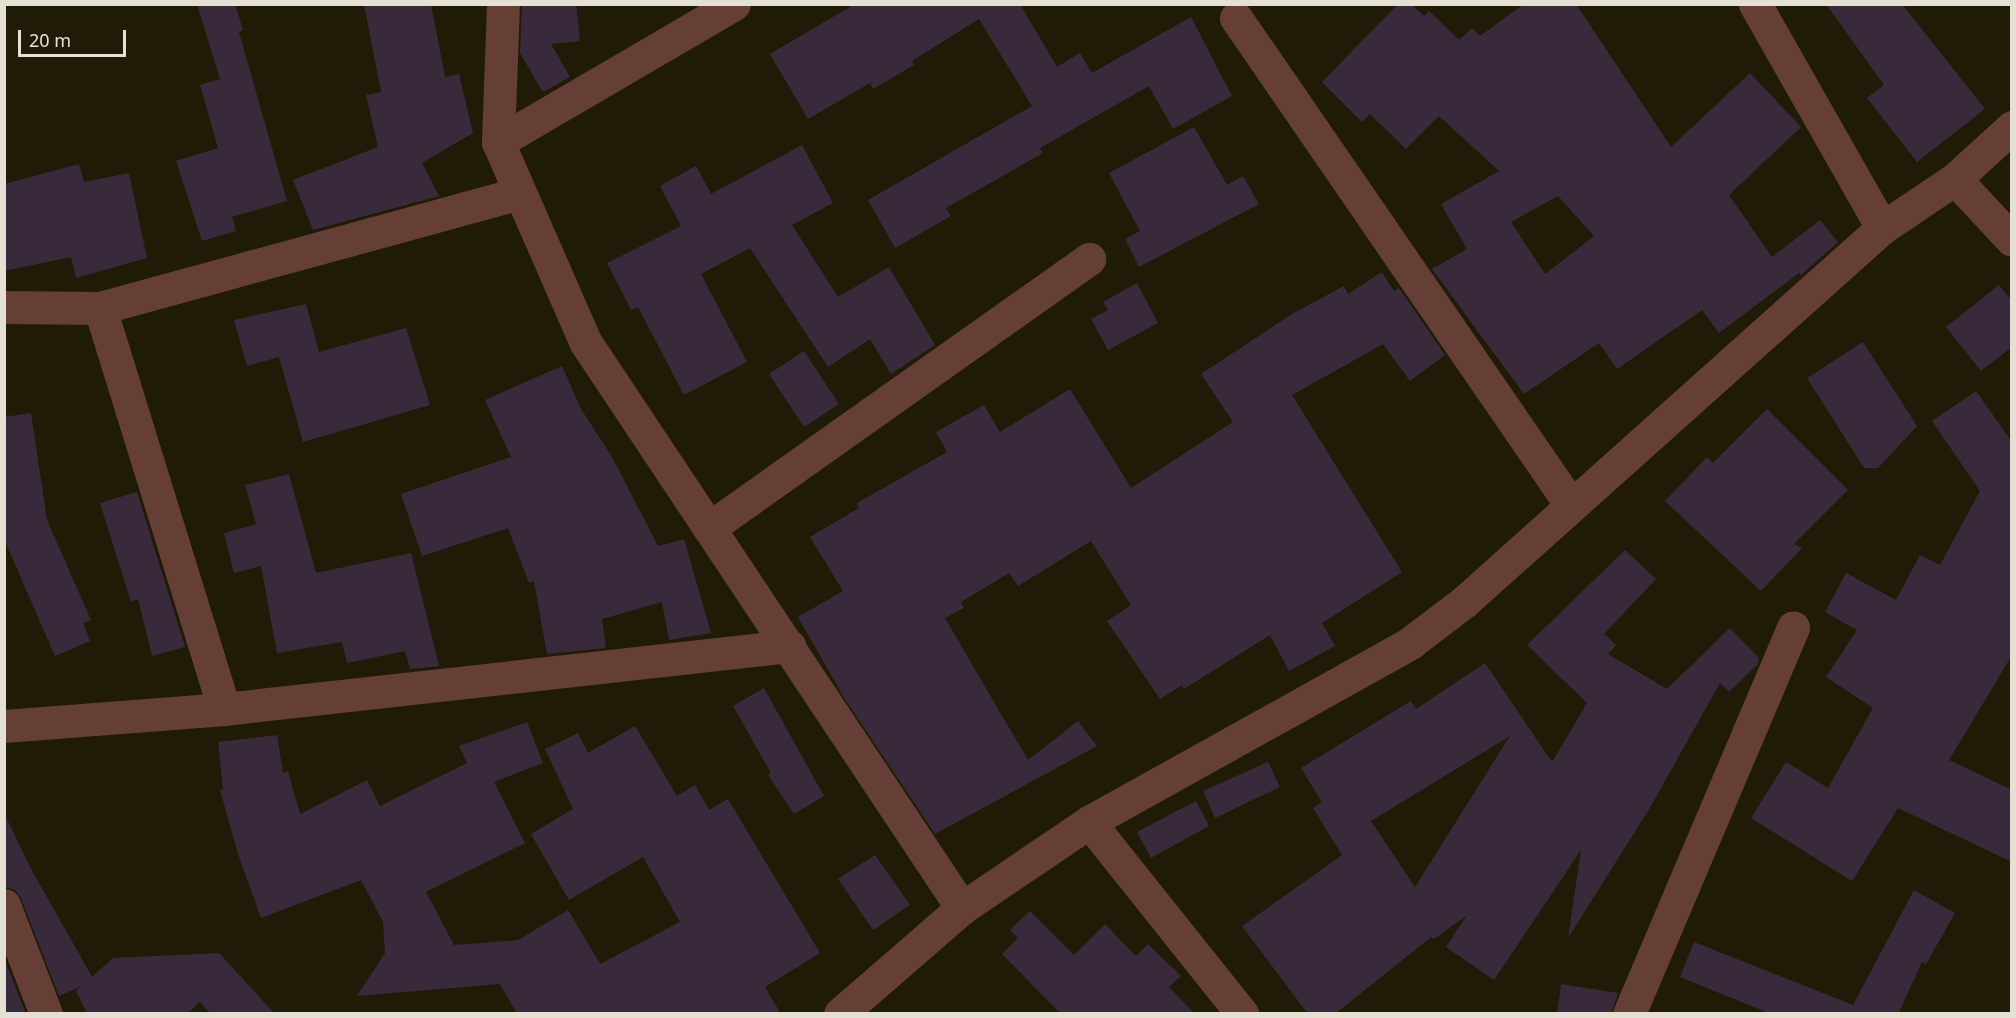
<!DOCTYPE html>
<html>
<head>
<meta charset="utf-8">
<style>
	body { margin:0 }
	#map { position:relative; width:2016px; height:1018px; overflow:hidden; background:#201b06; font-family:"Noto Sans",sans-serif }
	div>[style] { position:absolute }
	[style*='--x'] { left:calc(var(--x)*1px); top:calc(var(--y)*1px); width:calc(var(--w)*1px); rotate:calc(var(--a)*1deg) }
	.building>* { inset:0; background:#392a3b }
	.minor>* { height:33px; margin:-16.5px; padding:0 16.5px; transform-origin:16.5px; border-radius:16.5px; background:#653e36 }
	span { translate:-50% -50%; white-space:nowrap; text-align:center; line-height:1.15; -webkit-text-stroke:5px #201b06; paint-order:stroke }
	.frame { position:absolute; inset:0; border:6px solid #e4e1d4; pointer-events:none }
	.scale { position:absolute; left:18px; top:30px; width:108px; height:27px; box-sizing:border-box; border:3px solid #e4e1d4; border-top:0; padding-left:8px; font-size:18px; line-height:21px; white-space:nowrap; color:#e4e1d4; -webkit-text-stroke:4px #201b06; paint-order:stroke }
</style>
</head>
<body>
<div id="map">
	<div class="building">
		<div style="clip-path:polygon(197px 4px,235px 4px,243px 30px,239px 32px,287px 201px,232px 217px,236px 231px,202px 241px,176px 161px,218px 148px,200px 85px,220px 79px)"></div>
		<div style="clip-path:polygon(364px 4px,431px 4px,445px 77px,459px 74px,473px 133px,422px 163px,439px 196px,313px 230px,293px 180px,378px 147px,366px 95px,381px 92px)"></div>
		<div style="clip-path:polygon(522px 4px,576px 4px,580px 41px,551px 44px,570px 77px,543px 92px,520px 53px)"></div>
		<div style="clip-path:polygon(855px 4px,1020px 4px,1057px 67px,1080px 53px,1092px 73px,1191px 17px,1232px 96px,1173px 129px,1149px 86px,1040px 148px,1043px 153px,946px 208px,951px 216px,895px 248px,868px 200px,1032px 106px,979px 19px,912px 61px,914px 65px,873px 89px,870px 83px,808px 119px,770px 54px)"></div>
		<div style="clip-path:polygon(evenodd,1398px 4px,1411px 4px,1424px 16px,1429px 11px,1459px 40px,1472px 28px,1480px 36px,1524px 4px,1576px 4px,1671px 147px,1750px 73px,1801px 127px,1729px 195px,1772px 257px,1820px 220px,1838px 242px,1801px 275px,1799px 273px,1719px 333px,1702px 310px,1617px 369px,1599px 343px,1524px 394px,1432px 269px,1467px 249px,1441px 204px,1499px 171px,1439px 116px,1406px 149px,1370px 114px,1362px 122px,1322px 82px,1398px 4px,1558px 196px,1594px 236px,1545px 274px,1511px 222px,1558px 196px)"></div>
		<div style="clip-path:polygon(1826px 4px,1902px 4px,1985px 109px,1917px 162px,1867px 98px,1884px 85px)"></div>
		<div style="clip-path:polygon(1194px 127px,1227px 185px,1243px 176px,1259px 204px,1139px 267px,1125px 239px,1140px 231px,1109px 173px)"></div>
		<div style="clip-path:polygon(802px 145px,833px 203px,792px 225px,838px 297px,889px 267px,935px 345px,891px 374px,870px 339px,828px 367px,750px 248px,701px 274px,747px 362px,684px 395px,638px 307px,631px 310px,607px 263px,681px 226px,660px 186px,696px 166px,711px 194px)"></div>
		<div style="clip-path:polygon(79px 164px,84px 182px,129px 173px,147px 258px,76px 278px,71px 257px,4px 271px,4px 184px)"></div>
		<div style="clip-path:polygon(1382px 272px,1394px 291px,1399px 288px,1445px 355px,1410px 381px,1383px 344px,1292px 395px,1402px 572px,1322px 623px,1335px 646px,1289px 671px,1270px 635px,1184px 689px,1182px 685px,1160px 699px,1107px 621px,1131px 605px,1091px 541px,1018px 586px,1009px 573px,961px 602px,964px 608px,945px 618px,1028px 760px,1078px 721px,1097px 746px,935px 834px,843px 696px,798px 617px,843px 591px,810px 537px,859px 508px,857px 503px,947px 452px,936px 432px,984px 405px,1000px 432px,1070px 389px,1131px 488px,1233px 422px,1201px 374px,1292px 314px,1344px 286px,1348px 294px)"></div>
		<div style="clip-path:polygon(1137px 283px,1158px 323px,1108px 350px,1091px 319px,1108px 310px,1103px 302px)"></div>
		<div style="clip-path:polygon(1999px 285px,2012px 301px,2012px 347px,1981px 371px,1946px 327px)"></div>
		<div style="clip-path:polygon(306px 304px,319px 352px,406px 328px,430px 405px,303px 442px,279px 357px,247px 366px,234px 320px)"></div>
		<div style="clip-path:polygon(1863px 342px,1917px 426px,1878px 468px,1864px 468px,1807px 378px)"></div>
		<div style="clip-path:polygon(804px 351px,839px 404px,804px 427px,769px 374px)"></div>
		<div style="clip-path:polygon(562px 366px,581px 409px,612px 457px,658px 546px,684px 539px,711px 633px,669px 640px,662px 602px,602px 619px,606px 648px,547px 654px,534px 581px,529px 583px,508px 528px,422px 556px,401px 494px,511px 457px,485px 400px)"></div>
		<div style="clip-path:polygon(1976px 391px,2012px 442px,2012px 655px,1949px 760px,2012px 790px,2012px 862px,1898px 808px,1852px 881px,1751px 818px,1786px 762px,1828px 788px,1873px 708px,1826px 677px,1857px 630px,1825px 612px,1846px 573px,1896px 600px,1920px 555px,1940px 565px,1980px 491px,1932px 421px)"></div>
		<div style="clip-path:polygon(1767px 409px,1848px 490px,1794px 544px,1802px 548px,1761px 591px,1665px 501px,1707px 457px,1713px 463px)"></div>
		<div style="clip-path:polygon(31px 413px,47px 520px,91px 620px,83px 623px,90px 641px,55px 656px,4px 539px,4px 417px)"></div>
		<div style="clip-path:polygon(289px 474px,316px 573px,411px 553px,439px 666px,410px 669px,405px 651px,347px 663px,342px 642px,277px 653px,261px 566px,234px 573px,224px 533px,256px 524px,245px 485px)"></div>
		<div style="clip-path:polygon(137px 492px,185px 647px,152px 656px,138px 599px,131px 602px,100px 503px)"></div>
		<div style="clip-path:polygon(evenodd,1625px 550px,1656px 579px,1604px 634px,1616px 645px,1608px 654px,1667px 689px,1730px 628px,1759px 658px,1757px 665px,1729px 692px,1720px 683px,1648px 811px,1568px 938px,1581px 850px,1494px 980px,1446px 947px,1467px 915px,1434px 939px,1431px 937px,1335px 1014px,1308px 1014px,1242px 926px,1342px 855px,1313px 808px,1322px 802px,1301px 768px,1411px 701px,1416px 709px,1485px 663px,1552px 762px,1587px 703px,1527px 645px,1625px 550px,1510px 736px,1415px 887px,1371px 821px,1510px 736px)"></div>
		<div style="clip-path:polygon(764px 688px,824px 796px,794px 814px,768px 775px,771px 773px,733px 706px)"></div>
		<div style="clip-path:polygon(527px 722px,543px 763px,494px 782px,525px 843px,426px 892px,454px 945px,518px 940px,568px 910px,600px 964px,680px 922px,643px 857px,569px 900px,531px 834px,573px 809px,545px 749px,578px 733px,588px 753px,635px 726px,677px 796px,695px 785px,709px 810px,728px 799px,820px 953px,765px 987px,781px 1014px,517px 1014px,500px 984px,357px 996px,385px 953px,383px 922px,361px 880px,261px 918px,238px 854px,220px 790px,223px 789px,218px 742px,277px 735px,283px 773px,288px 771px,300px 814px,367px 780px,380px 806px,467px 763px,459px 746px)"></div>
		<div style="clip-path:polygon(1268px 762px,1280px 787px,1215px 818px,1203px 791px)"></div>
		<div style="clip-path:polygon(1196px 801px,1209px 826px,1151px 858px,1137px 832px)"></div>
		<div style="clip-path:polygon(4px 813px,30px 867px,92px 977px,113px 958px,219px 953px,275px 1014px,211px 1014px,200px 1002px,187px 1014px,87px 1014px,76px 991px,80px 987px,59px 996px,21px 898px,15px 890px,4px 887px)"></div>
		<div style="clip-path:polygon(875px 855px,910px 905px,873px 930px,838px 879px)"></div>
		<div style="clip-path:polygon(1914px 890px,1955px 913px,1926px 964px,1922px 962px,1898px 1014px,1771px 1014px,1680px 977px,1694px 942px,1853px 1005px)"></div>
		<div style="clip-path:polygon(1030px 911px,1074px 955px,1105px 924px,1136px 956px,1148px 944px,1181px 976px,1169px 987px,1195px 1014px,1061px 1014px,1002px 954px,1018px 938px,1010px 930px)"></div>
		<div style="clip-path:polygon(4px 958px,25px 1011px,20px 1014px,4px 1014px)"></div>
		<div style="clip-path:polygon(1561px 984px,1618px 993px,1611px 1014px,1557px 1014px)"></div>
	</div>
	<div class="minor">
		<div style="--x:503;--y:4;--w:138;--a:92.1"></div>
		<div style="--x:498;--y:142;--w:219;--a:66.4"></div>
		<div style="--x:586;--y:343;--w:679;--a:56.36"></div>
		<div style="--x:1755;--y:4;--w:257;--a:60.4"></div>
		<div style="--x:1236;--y:18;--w:591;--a:55.48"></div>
		<div style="--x:498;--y:142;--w:273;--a:-30.3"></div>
		<div style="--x:1955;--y:179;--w:83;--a:46.9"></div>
		<div style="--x:4;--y:307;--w:96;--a:0.6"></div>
		<div style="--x:100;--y:308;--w:435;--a:-15.3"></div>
		<div style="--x:100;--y:308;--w:420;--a:72.8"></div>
		<div style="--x:709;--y:528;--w:466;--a:-35.3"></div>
		<div style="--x:4;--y:726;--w:221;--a:-4.4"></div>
		<div style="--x:224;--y:709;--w:569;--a:-6.35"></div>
		<div style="--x:1089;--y:822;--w:246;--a:51.4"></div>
		<div style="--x:4;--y:905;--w:117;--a:68.9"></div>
		<div style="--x:840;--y:1014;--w:162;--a:-41"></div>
		<div style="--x:962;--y:908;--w:153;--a:-34.1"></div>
		<div style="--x:1089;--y:822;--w:368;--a:-29.1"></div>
		<div style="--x:1410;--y:643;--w:68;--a:-37.2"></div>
		<div style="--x:1464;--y:602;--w:561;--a:-41.82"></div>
		<div style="--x:1882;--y:228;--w:88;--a:-33.9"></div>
		<div style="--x:1955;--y:179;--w:77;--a:-42.4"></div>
		<div style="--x:1629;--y:1014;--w:420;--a:-67"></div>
	</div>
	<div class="frame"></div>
	<div class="scale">20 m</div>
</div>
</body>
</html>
